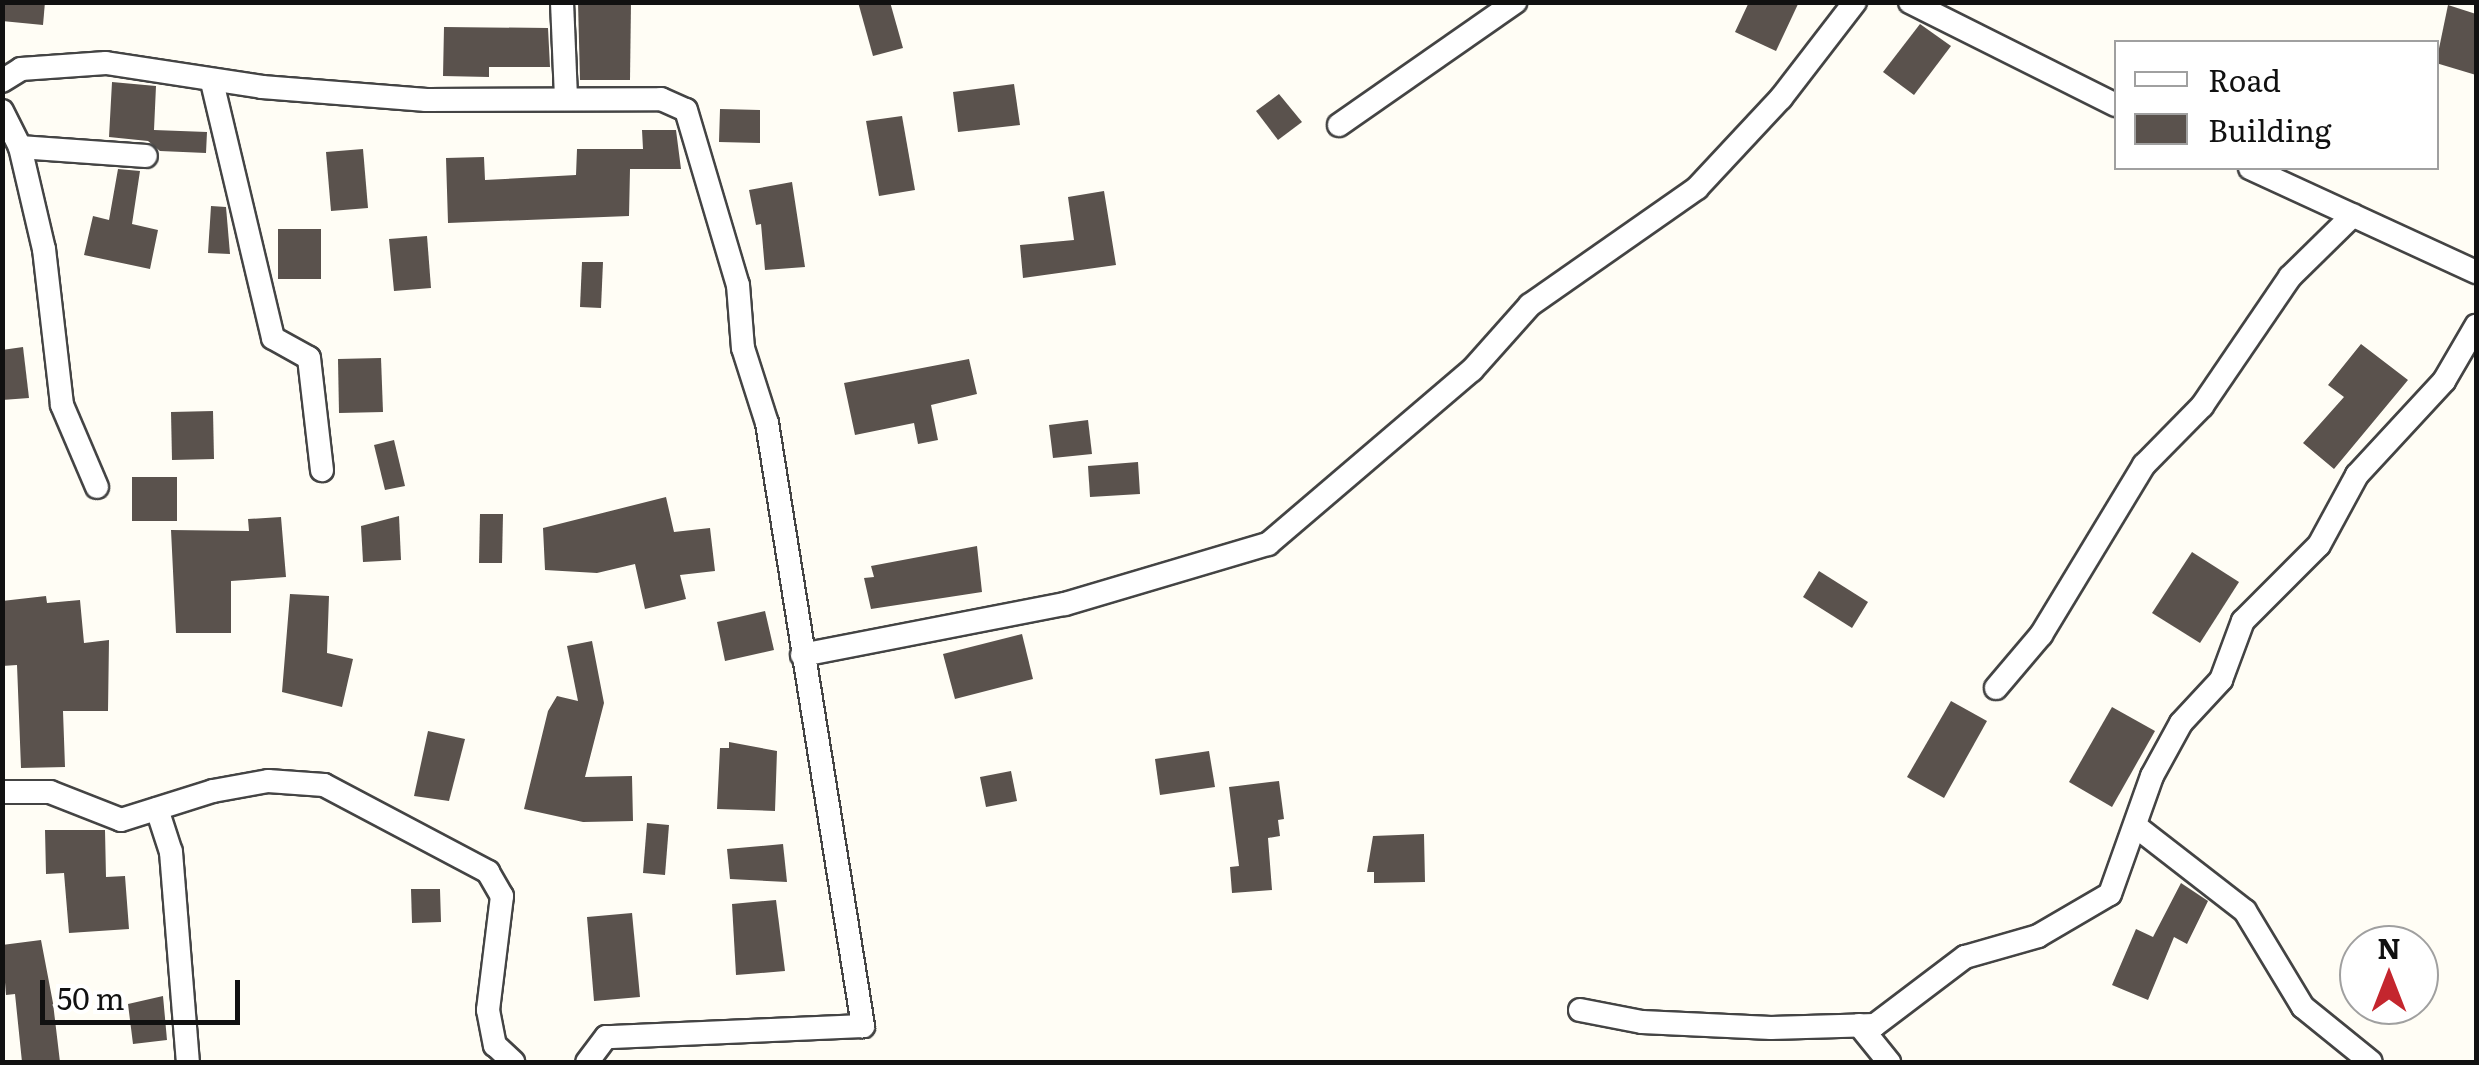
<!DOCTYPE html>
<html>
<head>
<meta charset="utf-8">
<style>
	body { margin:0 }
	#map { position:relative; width:2479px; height:1065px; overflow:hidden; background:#fffdf5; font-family:Literata,serif }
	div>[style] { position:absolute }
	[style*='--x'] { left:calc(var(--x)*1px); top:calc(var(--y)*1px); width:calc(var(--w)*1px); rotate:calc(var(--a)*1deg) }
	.building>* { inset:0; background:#5a524d }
	.roads { filter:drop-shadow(2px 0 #444) drop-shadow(-2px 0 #444) drop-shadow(0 2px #444) drop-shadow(0 -2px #444) }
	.street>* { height:22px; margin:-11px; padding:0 11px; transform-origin:11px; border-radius:11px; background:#fff }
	span { translate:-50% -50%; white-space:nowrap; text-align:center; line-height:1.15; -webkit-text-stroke:10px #fff; paint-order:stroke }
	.frame { position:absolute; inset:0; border:5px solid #111; pointer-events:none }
	.legend { position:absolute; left:2114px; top:40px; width:325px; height:130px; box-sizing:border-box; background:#fff; border:2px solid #a0a0a0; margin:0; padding:12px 18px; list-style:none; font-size:30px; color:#111 }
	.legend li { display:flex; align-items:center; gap:20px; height:50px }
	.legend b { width:50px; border:2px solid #a0a0a0 }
	.north { position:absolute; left:2339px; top:925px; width:100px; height:100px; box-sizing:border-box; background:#fff; border:2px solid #a0a0a0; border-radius:50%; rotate:0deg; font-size:28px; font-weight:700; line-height:40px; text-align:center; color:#111 }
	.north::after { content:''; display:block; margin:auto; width:35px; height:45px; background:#c4262e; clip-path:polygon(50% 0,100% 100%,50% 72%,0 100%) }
	.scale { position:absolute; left:40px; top:980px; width:200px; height:45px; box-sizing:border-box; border:5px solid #111; border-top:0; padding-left:12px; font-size:30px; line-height:35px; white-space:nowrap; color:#111; -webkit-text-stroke:8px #fff; paint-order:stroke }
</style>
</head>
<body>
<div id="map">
	<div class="building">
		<div style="clip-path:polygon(2px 2px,45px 2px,43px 25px,2px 21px)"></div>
		<div style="clip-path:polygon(578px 2px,631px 2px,630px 80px,580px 80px)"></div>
		<div style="clip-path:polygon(858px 2px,890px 2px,903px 48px,873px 56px)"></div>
		<div style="clip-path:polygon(1749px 2px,1799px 2px,1776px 51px,1735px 32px)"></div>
		<div style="clip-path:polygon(2448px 5px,2476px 14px,2476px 75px,2436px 63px)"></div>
		<div style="clip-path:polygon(1920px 24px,1951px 46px,1914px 95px,1883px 72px)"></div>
		<div style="clip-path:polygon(444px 27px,548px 28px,550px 67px,489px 67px,489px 77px,443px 76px)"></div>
		<div style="clip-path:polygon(112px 82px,156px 86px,154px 130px,207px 132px,206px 153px,160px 151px,148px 141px,109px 137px)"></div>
		<div style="clip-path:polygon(1014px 84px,1020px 125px,958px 132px,953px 92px)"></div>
		<div style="clip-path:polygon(1279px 94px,1302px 122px,1278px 140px,1256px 111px)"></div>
		<div style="clip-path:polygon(720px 109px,760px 110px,760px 143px,719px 142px)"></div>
		<div style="clip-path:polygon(902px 116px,915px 190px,879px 196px,866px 121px)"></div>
		<div style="clip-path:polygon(642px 130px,676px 130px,681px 169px,630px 169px,629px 216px,448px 223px,446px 158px,484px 157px,485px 180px,576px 175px,577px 149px,643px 149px)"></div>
		<div style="clip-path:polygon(363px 149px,368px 208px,331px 211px,326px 152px)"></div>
		<div style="clip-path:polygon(118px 169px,140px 171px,132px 224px,158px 230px,150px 269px,84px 255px,93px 216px,109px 220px)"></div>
		<div style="clip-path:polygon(792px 182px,805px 267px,765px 270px,761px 224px,756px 225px,749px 190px)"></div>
		<div style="clip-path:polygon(1104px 191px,1116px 265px,1023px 278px,1020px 245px,1074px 240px,1068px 197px)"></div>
		<div style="clip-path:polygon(211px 206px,226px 207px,230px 254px,208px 253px)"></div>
		<div style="clip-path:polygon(278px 229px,321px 229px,321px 279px,278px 279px)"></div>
		<div style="clip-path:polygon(427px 236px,431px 288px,394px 291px,389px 239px)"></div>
		<div style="clip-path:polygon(582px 262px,603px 262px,601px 308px,580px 307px)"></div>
		<div style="clip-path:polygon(2361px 344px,2408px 380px,2334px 469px,2303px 443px,2344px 397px,2328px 385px)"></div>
		<div style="clip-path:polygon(23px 347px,29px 398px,2px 400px,2px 350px)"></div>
		<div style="clip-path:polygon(381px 358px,383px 412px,339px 413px,338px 359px)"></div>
		<div style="clip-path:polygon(969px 359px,977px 394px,931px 405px,938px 440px,918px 444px,914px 423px,855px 435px,844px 383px)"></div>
		<div style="clip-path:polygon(213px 411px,214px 459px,172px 460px,171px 412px)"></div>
		<div style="clip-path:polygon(1088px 420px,1092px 454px,1053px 458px,1049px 425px)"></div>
		<div style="clip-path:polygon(394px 440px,405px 486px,385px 490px,374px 445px)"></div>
		<div style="clip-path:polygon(1138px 462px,1140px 494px,1090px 497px,1088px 466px)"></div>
		<div style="clip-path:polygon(132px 477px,177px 477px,177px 521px,132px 521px)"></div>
		<div style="clip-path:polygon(666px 497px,674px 532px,710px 528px,715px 571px,680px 575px,686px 599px,645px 609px,635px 564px,597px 573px,545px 570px,543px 528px)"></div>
		<div style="clip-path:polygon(480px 514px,503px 514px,502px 563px,479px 563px)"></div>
		<div style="clip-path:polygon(399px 516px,401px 560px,363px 562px,361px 526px)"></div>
		<div style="clip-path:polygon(281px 517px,286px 577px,231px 581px,231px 633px,176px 633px,171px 530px,249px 531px,248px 519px)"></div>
		<div style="clip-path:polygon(977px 546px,982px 592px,871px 609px,864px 578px,874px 577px,871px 566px)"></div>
		<div style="clip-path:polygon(2192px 552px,2239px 582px,2200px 643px,2152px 613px)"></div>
		<div style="clip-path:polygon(1819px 571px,1868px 602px,1852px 628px,1803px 597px)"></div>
		<div style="clip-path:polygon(290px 594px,329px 596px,327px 653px,353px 659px,342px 707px,282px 692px)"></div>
		<div style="clip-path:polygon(46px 596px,47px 603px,80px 600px,84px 643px,109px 640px,108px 711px,63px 711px,65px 767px,21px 768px,17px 665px,2px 666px,2px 601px)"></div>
		<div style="clip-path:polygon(765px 611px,774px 650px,725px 661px,717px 622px)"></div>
		<div style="clip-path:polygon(1022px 634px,1033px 679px,955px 699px,943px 654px)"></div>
		<div style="clip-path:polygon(592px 641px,604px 703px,585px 777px,632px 776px,633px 821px,583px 822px,524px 809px,548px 711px,557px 696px,578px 701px,567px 646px)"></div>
		<div style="clip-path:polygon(1951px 701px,1987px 721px,1944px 798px,1907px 777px)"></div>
		<div style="clip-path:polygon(2112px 707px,2155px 731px,2112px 807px,2069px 782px)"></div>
		<div style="clip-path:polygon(428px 731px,465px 739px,449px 801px,414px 796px)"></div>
		<div style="clip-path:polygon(729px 742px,777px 751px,775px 811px,717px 809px,720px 748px,729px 748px)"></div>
		<div style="clip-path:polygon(1209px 751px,1215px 787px,1160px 795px,1155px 759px)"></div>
		<div style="clip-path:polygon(1011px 771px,1017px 801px,986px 807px,980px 777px)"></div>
		<div style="clip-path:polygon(1279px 781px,1284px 819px,1278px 820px,1280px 836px,1268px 838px,1272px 890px,1232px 893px,1230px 867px,1239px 866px,1229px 787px)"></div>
		<div style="clip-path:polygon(647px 823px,669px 825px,665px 875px,643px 873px)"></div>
		<div style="clip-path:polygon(45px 830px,105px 830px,106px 877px,125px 876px,129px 929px,69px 933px,64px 873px,46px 874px)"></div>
		<div style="clip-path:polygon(1424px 834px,1425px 882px,1374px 883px,1374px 872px,1367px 872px,1373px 836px)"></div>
		<div style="clip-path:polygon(783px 844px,787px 882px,730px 879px,727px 849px)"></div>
		<div style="clip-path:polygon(2181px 883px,2208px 901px,2187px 944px,2174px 937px,2148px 1000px,2112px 985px,2136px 929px,2153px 937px)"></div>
		<div style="clip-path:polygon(411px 889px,440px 889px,441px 922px,412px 923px)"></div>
		<div style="clip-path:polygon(776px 900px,785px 971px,736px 975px,732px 904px)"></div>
		<div style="clip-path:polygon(632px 913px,640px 997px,594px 1001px,587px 917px)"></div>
		<div style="clip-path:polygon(41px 940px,53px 1003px,60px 1062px,22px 1062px,15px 994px,6px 995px,2px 945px)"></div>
		<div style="clip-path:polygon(163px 996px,167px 1040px,133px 1044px,128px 1004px)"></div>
	</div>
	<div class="roads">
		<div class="street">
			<div style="--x:562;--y:2;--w:96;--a:87.6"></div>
			<div style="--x:1910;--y:2;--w:230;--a:26.6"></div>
			<div style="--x:2;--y:81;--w:22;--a:-32"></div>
			<div style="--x:21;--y:69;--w:85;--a:-4"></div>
			<div style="--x:106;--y:63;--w:158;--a:8.7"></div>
			<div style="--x:262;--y:87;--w:165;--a:4.5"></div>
			<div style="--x:426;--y:100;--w:235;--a:-0.2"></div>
			<div style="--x:661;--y:99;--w:27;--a:24"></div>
			<div style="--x:686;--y:110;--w:183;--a:73.5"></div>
			<div style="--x:738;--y:285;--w:63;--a:85.5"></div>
			<div style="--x:743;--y:348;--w:79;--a:72.3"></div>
			<div style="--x:767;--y:423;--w:611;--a:80.95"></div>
			<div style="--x:863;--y:1026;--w:257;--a:177.5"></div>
			<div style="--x:606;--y:1037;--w:31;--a:127"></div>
			<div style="--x:212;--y:82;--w:263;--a:76.6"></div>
			<div style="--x:273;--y:338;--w:41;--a:29.1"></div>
			<div style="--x:309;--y:358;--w:113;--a:83.4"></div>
			<div style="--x:2;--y:111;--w:40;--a:63.4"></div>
			<div style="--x:20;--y:147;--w:105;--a:76.8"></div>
			<div style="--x:44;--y:249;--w:157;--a:83.4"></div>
			<div style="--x:62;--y:405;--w:89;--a:66.9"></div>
			<div style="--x:1339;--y:125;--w:215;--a:-34.9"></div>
			<div style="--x:20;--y:147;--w:126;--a:4.1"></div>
			<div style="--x:2250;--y:168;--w:249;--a:24.7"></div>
			<div style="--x:802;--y:655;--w:268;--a:-11"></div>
			<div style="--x:1065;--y:604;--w:212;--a:-16.5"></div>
			<div style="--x:1268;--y:544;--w:268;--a:-40.5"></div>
			<div style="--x:1472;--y:370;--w:87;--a:-48.3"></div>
			<div style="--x:1530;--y:305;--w:204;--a:-35"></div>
			<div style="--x:1697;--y:188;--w:123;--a:-47"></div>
			<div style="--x:1781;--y:98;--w:121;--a:-52.4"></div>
			<div style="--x:1996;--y:688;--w:70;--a:-49.7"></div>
			<div style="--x:2041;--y:635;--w:199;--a:-58.8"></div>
			<div style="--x:2144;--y:465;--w:83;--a:-45.5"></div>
			<div style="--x:2202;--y:406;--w:156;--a:-55.7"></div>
			<div style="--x:2290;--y:277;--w:88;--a:-44.5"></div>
			<div style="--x:2;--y:792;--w:48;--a:0"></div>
			<div style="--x:50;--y:792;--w:76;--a:21.5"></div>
			<div style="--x:121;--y:820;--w:96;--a:-17.5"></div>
			<div style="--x:213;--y:791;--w:56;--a:-10.3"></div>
			<div style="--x:268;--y:781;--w:56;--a:4.1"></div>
			<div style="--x:324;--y:785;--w:186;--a:27.9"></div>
			<div style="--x:488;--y:872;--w:28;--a:60"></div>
			<div style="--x:502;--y:896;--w:115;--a:97"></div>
			<div style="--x:488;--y:1010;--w:36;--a:79"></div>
			<div style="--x:495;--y:1045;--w:25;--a:43"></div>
			<div style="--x:157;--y:809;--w:45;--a:72"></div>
			<div style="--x:171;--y:852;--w:211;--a:85.4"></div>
			<div style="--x:2138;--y:828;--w:135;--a:37.8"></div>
			<div style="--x:2245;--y:911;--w:112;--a:58.9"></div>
			<div style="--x:2303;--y:1007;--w:87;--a:39"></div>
			<div style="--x:1580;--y:1010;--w:63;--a:11"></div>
			<div style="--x:1642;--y:1022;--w:129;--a:2.7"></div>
			<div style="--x:1771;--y:1028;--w:104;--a:-1.7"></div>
			<div style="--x:1875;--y:1025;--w:113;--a:-37.1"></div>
			<div style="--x:1965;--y:957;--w:76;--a:-16"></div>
			<div style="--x:2038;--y:936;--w:83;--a:-30.3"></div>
			<div style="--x:2110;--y:894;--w:125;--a:-70.4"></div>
			<div style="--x:2152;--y:776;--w:60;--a:-61.3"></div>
			<div style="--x:2181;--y:723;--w:59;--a:-47.1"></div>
			<div style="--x:2221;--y:680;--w:63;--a:-69.6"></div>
			<div style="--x:2243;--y:621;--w:107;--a:-45"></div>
			<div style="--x:2319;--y:545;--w:80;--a:-61.5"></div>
			<div style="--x:2357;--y:475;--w:128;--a:-47.2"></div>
			<div style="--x:2444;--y:381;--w:64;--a:-59.8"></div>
			<div style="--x:1859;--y:1025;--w:48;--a:51"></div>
		</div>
	</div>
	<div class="frame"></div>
	<ul class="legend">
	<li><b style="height:12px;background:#fff"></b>Road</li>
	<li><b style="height:28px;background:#5a524d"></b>Building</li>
	</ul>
	<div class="north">N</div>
	<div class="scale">50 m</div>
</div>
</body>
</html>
